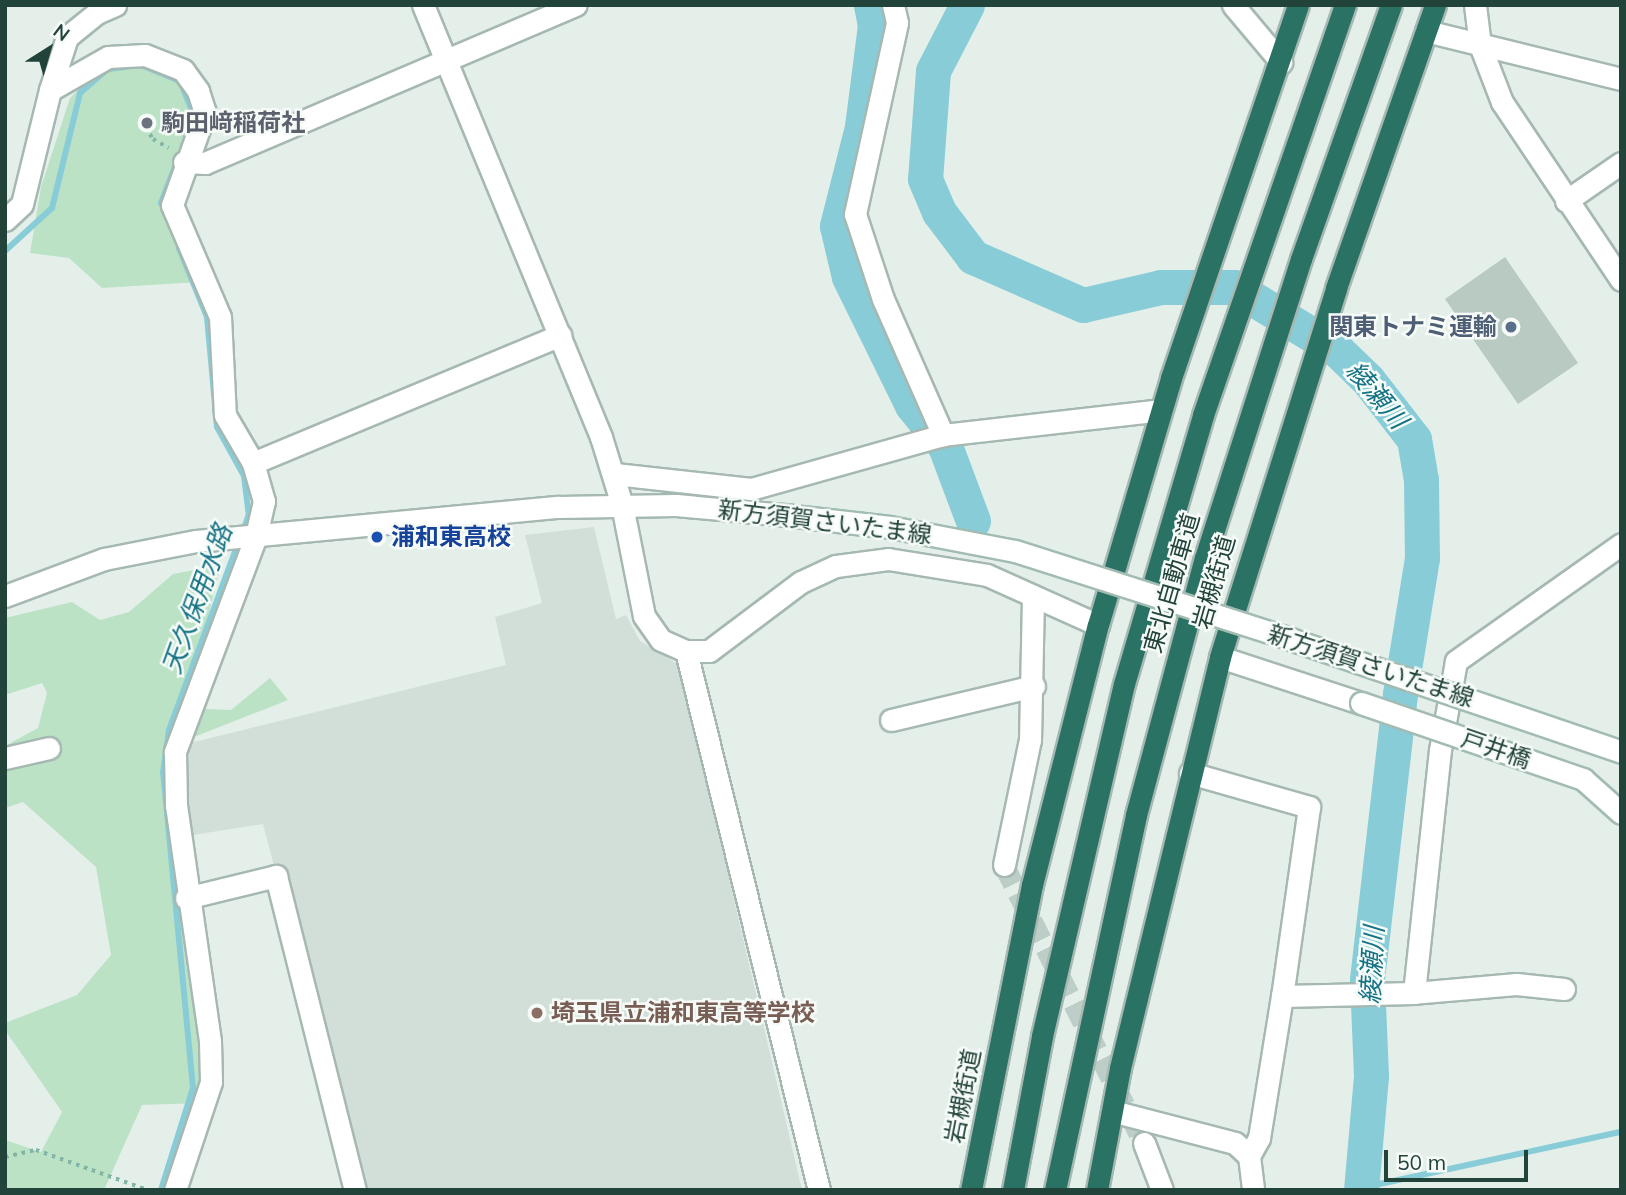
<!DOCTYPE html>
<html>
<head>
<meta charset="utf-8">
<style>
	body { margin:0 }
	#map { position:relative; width:1626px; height:1195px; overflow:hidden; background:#e4efea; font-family:Mulish,"Noto Sans JP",sans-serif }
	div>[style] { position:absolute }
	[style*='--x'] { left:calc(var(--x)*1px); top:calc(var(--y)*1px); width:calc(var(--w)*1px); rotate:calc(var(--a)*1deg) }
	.built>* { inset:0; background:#d2dfd9 }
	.green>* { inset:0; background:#bce2c6 }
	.stream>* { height:6px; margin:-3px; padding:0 3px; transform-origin:3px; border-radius:3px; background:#88ccd8 }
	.river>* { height:35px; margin:-17.5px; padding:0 17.5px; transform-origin:17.5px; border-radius:17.5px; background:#88ccd8 }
	.building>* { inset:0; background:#b9cac3 }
	.street-tunnel>* { height:21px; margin-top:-10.5px; transform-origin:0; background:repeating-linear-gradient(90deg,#bdcdc7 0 21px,transparent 0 31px) }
	.path>* { height:3.5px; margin-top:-1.75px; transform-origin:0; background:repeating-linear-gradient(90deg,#82b5a5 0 3.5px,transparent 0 8.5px) }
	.roads { filter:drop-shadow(2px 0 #a6b8b2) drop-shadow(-2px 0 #a6b8b2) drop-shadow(0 2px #a6b8b2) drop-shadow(0 -2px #a6b8b2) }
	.street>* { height:21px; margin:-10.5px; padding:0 10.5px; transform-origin:10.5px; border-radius:10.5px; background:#fff }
	.secondary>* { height:21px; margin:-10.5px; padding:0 10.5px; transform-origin:10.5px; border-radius:10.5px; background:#fff }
	.highway>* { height:21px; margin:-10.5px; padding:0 10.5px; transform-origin:10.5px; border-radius:10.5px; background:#2a7263 }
	.bridges { filter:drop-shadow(2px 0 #a2bcb3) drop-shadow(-2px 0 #a2bcb3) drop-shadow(0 2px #a2bcb3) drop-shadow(0 -2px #a2bcb3) }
	.secondary-bridge>* { height:21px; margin:-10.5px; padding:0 10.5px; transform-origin:10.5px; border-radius:10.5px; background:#fff }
	.dots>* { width:19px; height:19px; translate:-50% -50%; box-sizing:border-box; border:4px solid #f6fbf8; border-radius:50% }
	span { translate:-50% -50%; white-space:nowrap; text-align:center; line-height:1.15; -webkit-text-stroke:5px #f6fbf8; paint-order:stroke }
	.worship-label { font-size:24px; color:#5b616d; font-weight:700 }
	.left { translate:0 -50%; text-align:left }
	.service-label { font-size:24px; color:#4e5e75; font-weight:700 }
	.right { translate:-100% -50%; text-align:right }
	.street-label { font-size:24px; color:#22433a }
	.transit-label { font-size:24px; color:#164399; font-weight:700 }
	.education-label { font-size:24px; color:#785e54; font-weight:700 }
	.water-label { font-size:26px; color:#157385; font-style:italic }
	.frame { position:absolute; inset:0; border:7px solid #22433a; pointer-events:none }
	.north { position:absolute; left:14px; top:14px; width:70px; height:70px; -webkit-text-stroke:5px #f6fbf8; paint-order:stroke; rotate:37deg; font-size:19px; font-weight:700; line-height:28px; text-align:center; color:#22433a }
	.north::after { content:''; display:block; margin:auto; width:24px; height:32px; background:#22433a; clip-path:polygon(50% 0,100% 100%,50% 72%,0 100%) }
	.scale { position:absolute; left:1384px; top:1150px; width:144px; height:32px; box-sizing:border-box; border:4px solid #22433a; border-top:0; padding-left:9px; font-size:21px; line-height:24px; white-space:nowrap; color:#22433a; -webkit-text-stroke:5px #f6fbf8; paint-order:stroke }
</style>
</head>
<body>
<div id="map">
	<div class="built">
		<div style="clip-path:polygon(594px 527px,616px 619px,626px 615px,640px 641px,679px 665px,802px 1190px,359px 1190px,263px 824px,187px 836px,182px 745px,506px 665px,495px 617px,542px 603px,525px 535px)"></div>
	</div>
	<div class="green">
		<div style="clip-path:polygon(128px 61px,170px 69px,198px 106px,166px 203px,199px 282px,102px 288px,69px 258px,30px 253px,41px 187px,70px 98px,104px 66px)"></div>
		<div style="clip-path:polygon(221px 565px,185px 708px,231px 710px,270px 678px,288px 700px,184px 741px,170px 753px,221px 1079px,200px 1103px,142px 1105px,104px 1190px,5px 1190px,5px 1140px,41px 1152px,62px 1112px,5px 1030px,5px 1023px,77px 995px,111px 955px,96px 867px,23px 802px,5px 808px,5px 746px,38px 728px,47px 693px,42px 683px,5px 695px,5px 618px,72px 602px,100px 620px,129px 612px,173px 574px)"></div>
	</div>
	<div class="stream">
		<div style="--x:165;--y:212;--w:10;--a:-114"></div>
		<div style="--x:161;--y:203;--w:39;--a:-69"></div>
		<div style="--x:179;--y:248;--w:74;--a:67.9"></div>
		<div style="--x:207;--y:317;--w:110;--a:84.8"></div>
		<div style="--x:217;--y:427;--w:56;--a:61.1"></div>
		<div style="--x:244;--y:476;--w:38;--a:83"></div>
		<div style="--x:249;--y:514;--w:18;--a:109"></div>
		<div style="--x:5;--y:251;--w:64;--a:-42.5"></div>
		<div style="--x:52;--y:208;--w:118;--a:-76.3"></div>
		<div style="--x:80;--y:93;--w:37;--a:-41"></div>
		<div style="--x:108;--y:69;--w:33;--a:-7"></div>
		<div style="--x:141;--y:65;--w:42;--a:22.3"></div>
		<div style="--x:180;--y:81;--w:37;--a:68"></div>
		<div style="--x:194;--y:115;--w:6;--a:108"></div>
		<div style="--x:1361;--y:1188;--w:266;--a:-12.2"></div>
		<div style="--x:161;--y:1190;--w:107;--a:-72.6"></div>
		<div style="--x:193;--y:1088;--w:316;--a:-95.4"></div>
		<div style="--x:163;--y:773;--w:43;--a:-82.1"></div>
		<div style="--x:169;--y:730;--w:202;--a:-69.7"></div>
	</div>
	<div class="river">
		<div style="--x:871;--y:5;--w:20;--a:79"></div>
		<div style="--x:875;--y:25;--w:103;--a:97.3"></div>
		<div style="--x:862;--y:127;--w:102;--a:104.2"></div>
		<div style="--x:837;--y:226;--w:52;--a:76.8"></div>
		<div style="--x:849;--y:277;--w:143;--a:63.8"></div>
		<div style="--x:912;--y:405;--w:53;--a:51.2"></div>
		<div style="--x:945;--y:446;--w:80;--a:69.5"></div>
		<div style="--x:967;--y:5;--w:74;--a:117.3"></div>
		<div style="--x:933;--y:71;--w:108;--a:94.2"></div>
		<div style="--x:925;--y:179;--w:36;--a:67"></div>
		<div style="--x:939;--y:212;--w:56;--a:52.9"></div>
		<div style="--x:973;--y:257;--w:120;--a:23.6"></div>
		<div style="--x:1083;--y:305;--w:80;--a:-13"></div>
		<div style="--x:1161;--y:287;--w:73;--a:0"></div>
		<div style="--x:1234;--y:287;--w:121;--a:31.5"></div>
		<div style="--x:1337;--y:350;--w:43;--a:44.1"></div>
		<div style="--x:1368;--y:380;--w:75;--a:52.1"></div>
		<div style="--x:1414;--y:439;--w:42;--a:80.3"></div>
		<div style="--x:1421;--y:480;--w:78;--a:89.3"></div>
		<div style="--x:1422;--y:558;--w:138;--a:99.2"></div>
		<div style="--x:1400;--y:694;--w:288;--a:96.6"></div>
		<div style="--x:1367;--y:980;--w:96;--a:87.6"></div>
		<div style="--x:1371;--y:1076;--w:114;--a:95"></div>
	</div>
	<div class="building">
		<div style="clip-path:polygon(1505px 257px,1578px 363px,1518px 404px,1445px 299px)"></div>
	</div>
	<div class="street-tunnel">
		<div style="--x:1004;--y:865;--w:311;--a:63.3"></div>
	</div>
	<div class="path">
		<div style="--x:146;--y:127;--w:14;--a:60"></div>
		<div style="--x:153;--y:139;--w:18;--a:29"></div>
		<div style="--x:5;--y:1157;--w:32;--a:-13"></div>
		<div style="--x:36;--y:1150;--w:119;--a:19.7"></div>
	</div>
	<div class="roads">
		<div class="street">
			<div style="--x:893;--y:5;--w:18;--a:77"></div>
			<div style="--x:897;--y:23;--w:196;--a:102.4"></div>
			<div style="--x:855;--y:214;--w:89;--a:71.8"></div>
			<div style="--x:883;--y:299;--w:149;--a:66.2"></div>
			<div style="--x:1233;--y:5;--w:75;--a:49.9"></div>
			<div style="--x:1426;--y:31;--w:201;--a:13.8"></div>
			<div style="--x:50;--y:90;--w:56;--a:-72.2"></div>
			<div style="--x:67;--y:37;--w:38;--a:-39"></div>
			<div style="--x:97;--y:13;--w:20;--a:-24"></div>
			<div style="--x:184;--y:162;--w:21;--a:3"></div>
			<div style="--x:205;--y:163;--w:403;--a:-23.1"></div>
			<div style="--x:1566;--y:201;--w:67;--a:-34.6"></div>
			<div style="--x:5;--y:220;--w:23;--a:-43"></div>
			<div style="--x:22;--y:204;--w:117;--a:-76.2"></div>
			<div style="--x:50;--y:90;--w:67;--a:-29.6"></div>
			<div style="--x:108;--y:57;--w:37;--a:-3"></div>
			<div style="--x:145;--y:55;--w:41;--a:21.5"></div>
			<div style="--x:183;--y:70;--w:26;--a:54"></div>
			<div style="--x:198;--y:91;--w:22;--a:72"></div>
			<div style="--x:205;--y:112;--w:99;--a:109.5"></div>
			<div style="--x:172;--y:205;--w:122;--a:66.8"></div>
			<div style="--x:220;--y:317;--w:98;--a:87.1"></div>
			<div style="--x:225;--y:415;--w:56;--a:59.7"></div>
			<div style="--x:253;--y:463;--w:40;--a:74"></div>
			<div style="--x:264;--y:501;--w:36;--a:103"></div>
			<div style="--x:256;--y:536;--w:231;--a:110.6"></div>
			<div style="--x:175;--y:752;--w:53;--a:88.9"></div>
			<div style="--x:176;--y:805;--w:238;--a:81.8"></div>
			<div style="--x:210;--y:1041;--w:41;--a:88.6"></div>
			<div style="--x:211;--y:1082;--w:114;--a:108.4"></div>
			<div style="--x:253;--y:463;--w:333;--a:-22.6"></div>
			<div style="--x:615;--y:474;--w:137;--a:6.3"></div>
			<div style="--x:751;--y:489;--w:199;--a:-15.7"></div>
			<div style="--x:943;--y:435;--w:219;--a:-6.5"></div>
			<div style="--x:686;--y:651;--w:555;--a:76.14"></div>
			<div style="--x:891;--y:720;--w:147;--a:-13.4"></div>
			<div style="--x:5;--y:758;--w:45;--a:-12.8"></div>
			<div style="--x:1190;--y:773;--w:124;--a:15.9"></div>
			<div style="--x:1309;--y:807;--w:191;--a:98.1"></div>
			<div style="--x:1282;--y:996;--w:132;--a:-1.3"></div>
			<div style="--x:1004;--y:865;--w:128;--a:-78.3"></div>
			<div style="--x:1030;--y:740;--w:144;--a:-88.8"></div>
			<div style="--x:186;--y:898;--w:93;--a:-13.7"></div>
			<div style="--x:276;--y:876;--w:324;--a:75.9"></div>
			<div style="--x:1564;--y:989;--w:48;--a:-174.1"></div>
			<div style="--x:1516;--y:984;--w:102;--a:175"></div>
			<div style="--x:1414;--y:993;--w:244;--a:-83.9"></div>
			<div style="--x:1440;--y:750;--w:90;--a:-79.8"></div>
			<div style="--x:1456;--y:661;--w:202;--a:-35.3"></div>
			<div style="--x:1144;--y:1143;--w:50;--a:69"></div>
			<div style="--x:1249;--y:1156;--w:21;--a:-61"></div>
			<div style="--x:1259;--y:1138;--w:144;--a:-80.8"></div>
		</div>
		<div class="secondary">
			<div style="--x:423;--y:5;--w:467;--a:67.6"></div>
			<div style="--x:601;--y:437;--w:71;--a:72.8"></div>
			<div style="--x:622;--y:505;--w:113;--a:78.8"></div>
			<div style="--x:644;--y:616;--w:29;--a:55"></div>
			<div style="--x:661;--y:640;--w:27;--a:24"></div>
			<div style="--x:686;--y:651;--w:23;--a:0"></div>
			<div style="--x:709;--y:651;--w:115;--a:-36.9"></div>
			<div style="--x:801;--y:582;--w:38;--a:-25"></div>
			<div style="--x:836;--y:566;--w:52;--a:-7.7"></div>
			<div style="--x:888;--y:559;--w:100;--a:9.2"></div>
			<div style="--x:987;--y:575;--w:122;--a:24.2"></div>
			<div style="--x:1475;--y:5;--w:40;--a:82.9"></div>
			<div style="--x:1480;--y:45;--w:61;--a:68.9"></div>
			<div style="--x:1502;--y:102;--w:214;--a:56.2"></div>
			<div style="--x:5;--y:596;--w:106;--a:-20.5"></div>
			<div style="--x:104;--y:559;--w:94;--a:-11.1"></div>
			<div style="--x:196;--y:541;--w:364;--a:-5.4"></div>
			<div style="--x:558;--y:507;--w:118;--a:-1"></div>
			<div style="--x:676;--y:505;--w:109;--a:5.2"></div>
			<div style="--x:1220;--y:657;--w:148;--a:18.1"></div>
			<div style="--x:1112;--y:1111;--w:127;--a:14.6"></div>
			<div style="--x:1235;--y:1143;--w:19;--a:43"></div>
			<div style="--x:1249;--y:1156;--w:34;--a:83"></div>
		</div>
		<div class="highway">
			<div style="--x:971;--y:1190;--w:311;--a:-78.7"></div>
			<div style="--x:1032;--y:885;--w:268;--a:-75.8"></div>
			<div style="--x:1098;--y:625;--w:258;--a:-73.5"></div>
			<div style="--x:1171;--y:378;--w:394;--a:-71.2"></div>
			<div style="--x:1013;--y:1190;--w:157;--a:-79.3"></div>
			<div style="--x:1042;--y:1036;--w:361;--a:-76.9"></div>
			<div style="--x:1124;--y:684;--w:280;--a:-73.6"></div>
			<div style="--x:1203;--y:415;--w:434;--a:-70.9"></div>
			<div style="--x:1055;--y:1190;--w:384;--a:-77.8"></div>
			<div style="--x:1136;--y:815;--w:266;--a:-75"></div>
			<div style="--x:1205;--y:558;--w:314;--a:-72.2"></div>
			<div style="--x:1301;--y:259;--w:269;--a:-70.5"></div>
			<div style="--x:1097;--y:1190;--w:124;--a:-79.3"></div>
			<div style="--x:1120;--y:1068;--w:423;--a:-76.3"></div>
			<div style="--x:1220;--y:657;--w:387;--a:-72.5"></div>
			<div style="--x:1336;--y:288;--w:300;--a:-70.7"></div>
		</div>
	</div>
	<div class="bridges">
		<div class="secondary-bridge">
			<div style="--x:785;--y:515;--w:106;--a:6.5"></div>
			<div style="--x:890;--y:527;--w:127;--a:10.9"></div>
			<div style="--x:1015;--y:551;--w:289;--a:17.7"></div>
			<div style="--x:1290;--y:639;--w:350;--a:18.8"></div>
			<div style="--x:1361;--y:703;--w:235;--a:18.9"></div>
			<div style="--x:1583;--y:779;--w:51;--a:41.8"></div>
		</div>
	</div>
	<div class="dots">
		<div style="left:147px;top:123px;background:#6b7280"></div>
		<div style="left:1511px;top:327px;background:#5c6f8a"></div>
		<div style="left:377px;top:537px;background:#1a4fb4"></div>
		<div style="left:537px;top:1013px;background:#8d6e63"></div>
	</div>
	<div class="worship-label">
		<span class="left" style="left:161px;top:123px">駒田﨑稲荷社</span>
	</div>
	<div class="service-label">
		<span class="right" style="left:1497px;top:327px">関東トナミ運輸</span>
	</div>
	<div class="street-label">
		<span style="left:825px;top:522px;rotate:7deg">新方須賀さいたま線</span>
		<span style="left:1214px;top:582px;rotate:-74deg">岩槻街道</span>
		<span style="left:1172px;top:583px;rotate:-74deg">東北自動車道</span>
		<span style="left:1371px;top:666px;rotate:18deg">新方須賀さいたま線</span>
		<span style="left:1496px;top:749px;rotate:19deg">戸井橋</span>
		<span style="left:963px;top:1096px;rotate:-79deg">岩槻街道</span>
	</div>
	<div class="transit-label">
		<span class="left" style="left:391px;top:537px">浦和東高校</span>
	</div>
	<div class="education-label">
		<span class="left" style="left:551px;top:1013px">埼玉県立浦和東高等学校</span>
	</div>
	<div class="water-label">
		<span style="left:1377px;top:395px;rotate:50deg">綾瀬川</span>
		<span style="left:197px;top:599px;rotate:-70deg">天久保用水路</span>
		<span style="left:1372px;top:965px;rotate:-87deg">綾瀬川</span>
	</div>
	<div class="frame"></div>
	<div class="north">N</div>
	<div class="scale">50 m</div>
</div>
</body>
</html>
